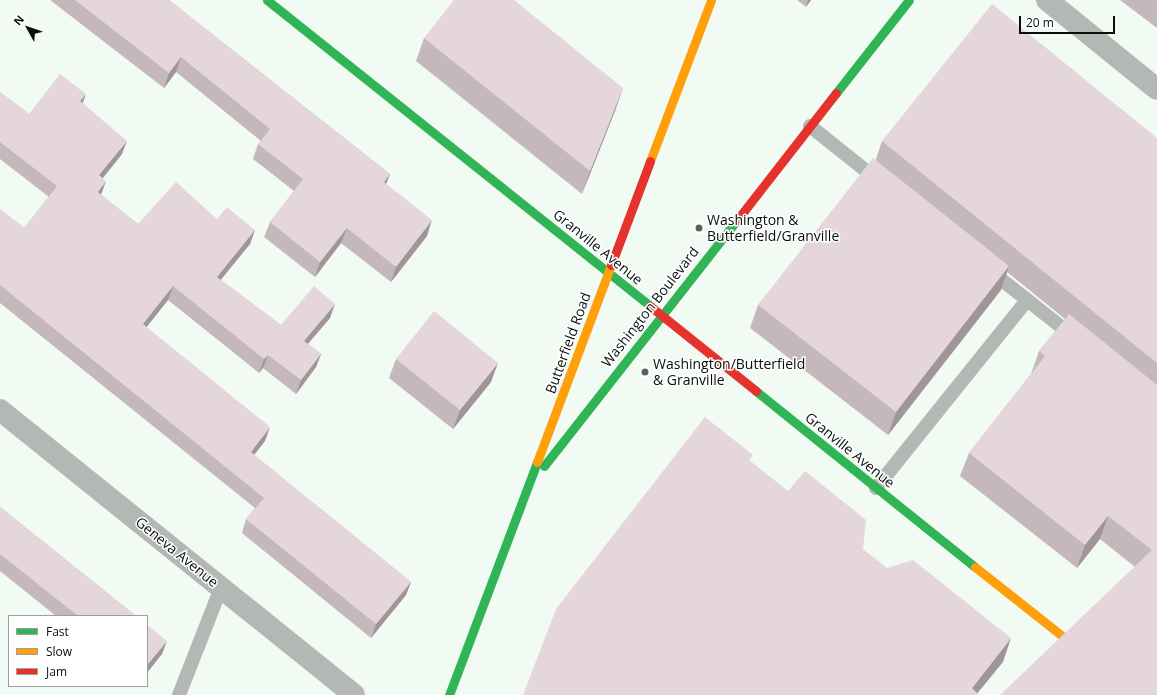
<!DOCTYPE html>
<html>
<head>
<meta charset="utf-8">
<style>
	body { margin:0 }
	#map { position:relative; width:1157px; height:695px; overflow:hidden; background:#f2faf4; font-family:"Open Sans",sans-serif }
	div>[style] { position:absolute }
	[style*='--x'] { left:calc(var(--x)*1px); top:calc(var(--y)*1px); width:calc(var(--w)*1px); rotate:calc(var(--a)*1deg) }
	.lane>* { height:14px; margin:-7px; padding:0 7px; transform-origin:7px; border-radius:7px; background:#b3b8b4 }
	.street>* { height:22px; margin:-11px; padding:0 11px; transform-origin:11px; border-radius:11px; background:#b3b8b4 }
	.fast>* { height:9px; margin:-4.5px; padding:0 4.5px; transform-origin:4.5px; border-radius:4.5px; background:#30b455 }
	.slow>* { height:9px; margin:-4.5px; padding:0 4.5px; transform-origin:4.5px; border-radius:4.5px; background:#ff9f0a }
	.jam>* { height:9px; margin:-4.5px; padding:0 4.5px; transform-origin:4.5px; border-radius:4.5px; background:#e5322d }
	.wall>* { inset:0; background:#c5b8bc }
	.shaded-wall>* { inset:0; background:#a09699 }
	.building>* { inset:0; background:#e5d6db }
	.dots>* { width:11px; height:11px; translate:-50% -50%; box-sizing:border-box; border:2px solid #fff; border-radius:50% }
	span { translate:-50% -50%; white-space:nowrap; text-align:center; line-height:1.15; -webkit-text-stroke:3px #fff; paint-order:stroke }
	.poi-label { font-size:14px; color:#080e0a }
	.left { translate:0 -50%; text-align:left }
	.street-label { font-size:14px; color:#080e0a }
	.legend { position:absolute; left:8px; top:615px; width:140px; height:72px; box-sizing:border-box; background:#fff; border:1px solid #9c9f9d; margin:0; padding:5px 7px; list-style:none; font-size:12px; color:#080e0a }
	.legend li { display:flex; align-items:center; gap:8px; height:20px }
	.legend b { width:20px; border:1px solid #9c9f9d }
	.north { position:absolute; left:8px; top:8px; width:40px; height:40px; -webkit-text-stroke:3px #fff; paint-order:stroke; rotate:310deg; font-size:11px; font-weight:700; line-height:16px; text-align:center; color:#080e0a }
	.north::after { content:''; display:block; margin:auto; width:14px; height:18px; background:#080e0a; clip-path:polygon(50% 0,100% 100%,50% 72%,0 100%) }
	.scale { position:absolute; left:1019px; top:16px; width:96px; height:18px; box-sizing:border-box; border:2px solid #080e0a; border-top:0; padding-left:5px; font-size:12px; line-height:14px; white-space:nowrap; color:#080e0a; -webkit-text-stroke:3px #fff; paint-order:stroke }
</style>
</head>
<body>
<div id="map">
	<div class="lane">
		<div style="--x:810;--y:126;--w:88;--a:38.6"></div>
		<div style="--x:988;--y:269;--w:110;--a:38.3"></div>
		<div style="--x:876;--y:488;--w:241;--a:-51.2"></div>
		<div style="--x:179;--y:695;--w:115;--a:-68.6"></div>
	</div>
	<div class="street">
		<div style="--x:1047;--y:0;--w:141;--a:39"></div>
		<div style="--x:0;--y:410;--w:454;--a:38.8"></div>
	</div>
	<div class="fast">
		<div style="--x:267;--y:0;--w:490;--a:38.6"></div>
		<div style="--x:836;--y:93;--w:118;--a:-51.9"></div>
		<div style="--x:756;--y:391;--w:281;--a:38.8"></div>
		<div style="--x:544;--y:466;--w:313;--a:-51.9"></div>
		<div style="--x:449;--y:695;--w:249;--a:-69.3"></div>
	</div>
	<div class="slow">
		<div style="--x:650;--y:161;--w:172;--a:-69.2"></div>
		<div style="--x:537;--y:462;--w:210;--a:-69.4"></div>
		<div style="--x:975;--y:567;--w:110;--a:38.3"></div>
	</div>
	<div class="jam">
		<div style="--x:737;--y:220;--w:161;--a:-52.1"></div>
		<div style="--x:611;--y:265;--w:111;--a:-69.4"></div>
		<div style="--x:650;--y:306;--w:136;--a:38.7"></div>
	</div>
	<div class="wall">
		<div style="clip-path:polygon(50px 0,169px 0,390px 174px,386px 184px,427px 236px,391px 282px,341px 243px,315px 277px,264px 237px,270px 222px,294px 191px,253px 159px,258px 144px,261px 141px,176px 72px,164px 88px)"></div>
		<div style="clip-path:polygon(797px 0,811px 0,806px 7px)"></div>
		<div style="clip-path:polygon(1120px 0,1157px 0,1157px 28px)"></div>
		<div style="clip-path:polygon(424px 38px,623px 88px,615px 111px,582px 194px,416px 61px)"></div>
		<div style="clip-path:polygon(0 92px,29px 114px,82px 103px,122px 154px,103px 178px,101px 195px,138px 224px,217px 219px,255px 230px,250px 244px,221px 280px,281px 325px,330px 318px,308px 344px,321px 354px,316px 367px,296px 394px,263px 368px,259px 373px,168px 300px,146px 327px,265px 441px,254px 455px,411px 582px,406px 595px,371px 638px,242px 533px,246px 519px,255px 508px,0 303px,0 209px,24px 228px,49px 197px,0 159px)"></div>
		<div style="clip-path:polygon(1157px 138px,1157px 695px,1135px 567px,1100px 539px,1077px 568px,960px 476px,969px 453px,1031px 374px,1039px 351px,1065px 319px,1007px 272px,1001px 290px,888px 435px,750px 328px,758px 305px,876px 159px,882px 141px)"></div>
		<div style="clip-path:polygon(396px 359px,491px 382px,453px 429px,389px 378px)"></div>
		<div style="clip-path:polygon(0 507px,136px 616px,56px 616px,0 571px)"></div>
	</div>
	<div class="shaded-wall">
		<div style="clip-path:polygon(808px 0,811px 0,806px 7px)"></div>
		<div style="clip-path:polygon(181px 57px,176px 72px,164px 88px,169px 73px)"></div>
		<div style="clip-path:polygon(623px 88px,615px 111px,582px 194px,590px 171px)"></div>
		<div style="clip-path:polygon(86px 94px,81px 108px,80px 101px)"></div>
		<div style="clip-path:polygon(127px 141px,122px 154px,94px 189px,99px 175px)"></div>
		<div style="clip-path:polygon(390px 174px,384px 189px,384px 182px)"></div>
		<div style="clip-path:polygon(106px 181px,101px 195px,93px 206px,98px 192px)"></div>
		<div style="clip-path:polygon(432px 220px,427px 236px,391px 282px,396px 267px)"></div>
		<div style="clip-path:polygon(347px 228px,341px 243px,315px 277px,320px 262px)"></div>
		<div style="clip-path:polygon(255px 230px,250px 244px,212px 290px,217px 277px)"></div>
		<div style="clip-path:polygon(1009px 266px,1001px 290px,888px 435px,896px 412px)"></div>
		<div style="clip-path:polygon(173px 286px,168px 300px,138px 338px,143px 324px)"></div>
		<div style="clip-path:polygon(335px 304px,330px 318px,299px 354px,304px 341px)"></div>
		<div style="clip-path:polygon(321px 354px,316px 367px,296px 394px,301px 380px)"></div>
		<div style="clip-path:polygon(268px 355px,263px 368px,259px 373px,264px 359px)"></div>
		<div style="clip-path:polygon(498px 363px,491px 382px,453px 429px,460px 410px)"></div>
		<div style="clip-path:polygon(270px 427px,265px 441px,246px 465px,251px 452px)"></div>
		<div style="clip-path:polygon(1108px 516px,1100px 539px,1077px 568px,1085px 545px)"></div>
		<div style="clip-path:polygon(411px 582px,406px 595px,371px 638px,376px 624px)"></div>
		<div style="clip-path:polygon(1011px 638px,1003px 662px,976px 695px,972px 688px)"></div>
		<div style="clip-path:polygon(167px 641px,162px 654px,147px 673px,147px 665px)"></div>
	</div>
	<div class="building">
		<div style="clip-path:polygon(75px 0,169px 0,390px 174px,384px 182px,432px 220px,396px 267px,347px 228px,320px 262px,270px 222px,303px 179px,258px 144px,270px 129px,181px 57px,169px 73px)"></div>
		<div style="clip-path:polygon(454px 0,514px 0,623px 88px,590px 171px,424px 38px)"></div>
		<div style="clip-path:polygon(992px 4px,1157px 138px,1157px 363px,882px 141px)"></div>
		<div style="clip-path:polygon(60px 74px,86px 94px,80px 101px,127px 141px,99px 175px,106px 181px,98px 192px,138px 224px,176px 182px,217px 219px,227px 207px,255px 230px,217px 277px,281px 325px,314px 286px,335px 304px,304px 341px,321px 354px,301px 380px,268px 355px,264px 359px,173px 286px,143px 324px,270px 427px,251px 452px,411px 582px,376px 624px,246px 519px,264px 498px,0 285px,0 209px,24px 228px,57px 186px,0 142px,0 92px,29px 114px)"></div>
		<div style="clip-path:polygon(873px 158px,1009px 266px,896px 412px,758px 305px)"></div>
		<div style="clip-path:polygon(434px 311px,498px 363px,460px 410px,396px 359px)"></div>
		<div style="clip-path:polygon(1069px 314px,1157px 385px,1157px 695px,1000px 695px,1152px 550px,1108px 516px,1085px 545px,969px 453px,1045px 356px,1039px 351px)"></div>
		<div style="clip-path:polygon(705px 417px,753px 455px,749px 460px,788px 491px,805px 471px,866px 520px,863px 549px,887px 568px,913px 560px,1011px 638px,972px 688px,979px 695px,523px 695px,556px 609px)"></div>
		<div style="clip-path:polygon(0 507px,136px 616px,78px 616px,0 554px)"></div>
		<div style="clip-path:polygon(147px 625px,167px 641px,147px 665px)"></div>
	</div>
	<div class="dots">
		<div style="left:699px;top:228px;background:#5a615c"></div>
		<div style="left:645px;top:372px;background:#5a615c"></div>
	</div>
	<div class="poi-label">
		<span class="left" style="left:707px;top:228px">Washington &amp;<br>Butterfield/Granville</span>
		<span class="left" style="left:653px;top:372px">Washington/Butterfield<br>&amp; Granville</span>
	</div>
	<div class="street-label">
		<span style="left:598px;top:247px;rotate:39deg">Granville Avenue</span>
		<span style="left:650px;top:307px;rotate:-52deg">Washington Boulevard</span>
		<span style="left:568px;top:343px;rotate:-70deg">Butterfield Road</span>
		<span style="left:850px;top:450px;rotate:39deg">Granville Avenue</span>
		<span style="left:177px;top:552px;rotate:39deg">Geneva Avenue</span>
	</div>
	<ul class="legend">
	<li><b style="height:5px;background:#30b455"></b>Fast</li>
	<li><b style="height:5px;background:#ff9f0a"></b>Slow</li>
	<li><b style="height:5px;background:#e5322d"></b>Jam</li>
	</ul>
	<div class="north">N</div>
	<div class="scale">20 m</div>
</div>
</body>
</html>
